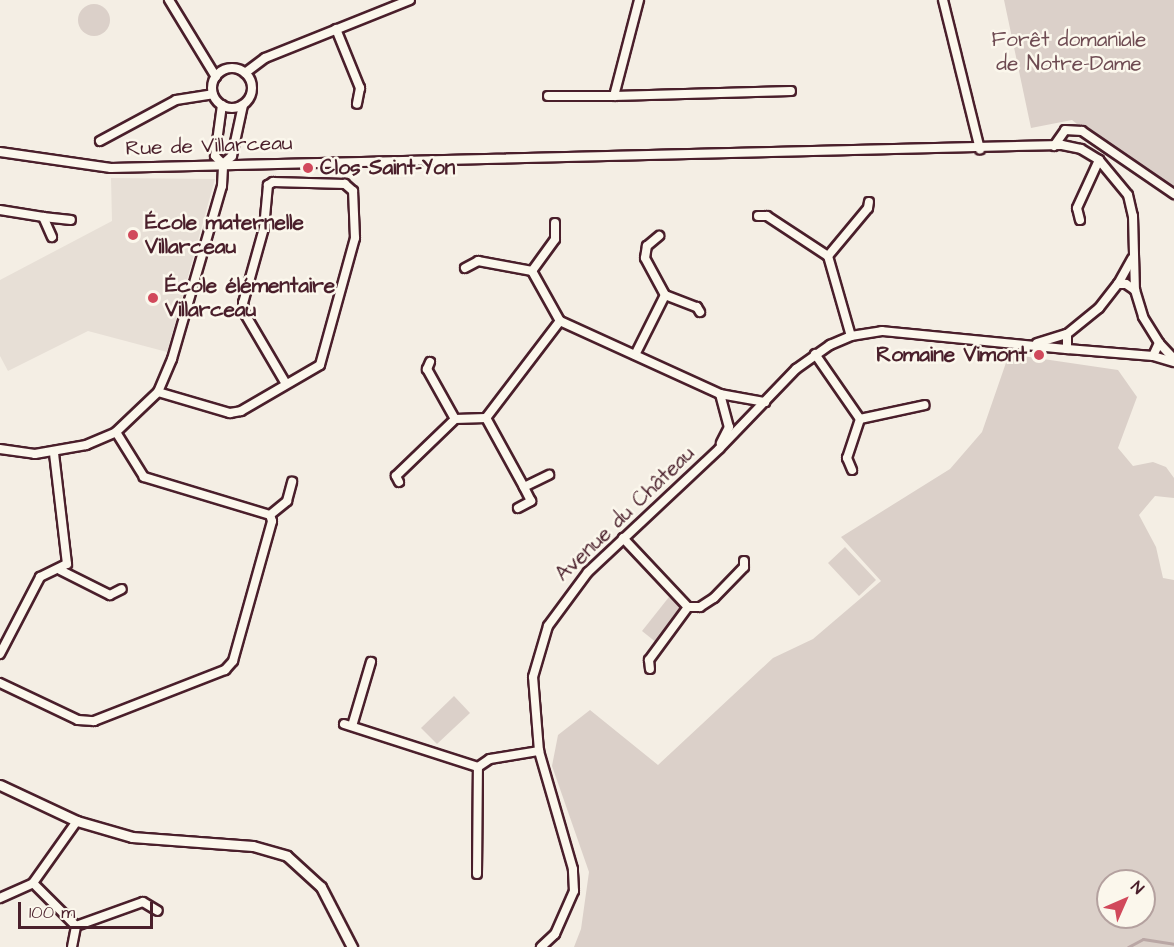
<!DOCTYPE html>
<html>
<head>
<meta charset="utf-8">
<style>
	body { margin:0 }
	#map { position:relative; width:1174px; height:947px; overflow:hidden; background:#f4eee4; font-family:"Architects Daughter",sans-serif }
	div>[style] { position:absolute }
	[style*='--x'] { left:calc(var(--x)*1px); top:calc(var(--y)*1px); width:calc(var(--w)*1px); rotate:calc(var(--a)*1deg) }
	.built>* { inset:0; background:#e7dfd6 }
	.green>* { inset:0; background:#dbd0c9 }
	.round { border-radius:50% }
	.stream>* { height:3px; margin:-1.5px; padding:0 1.5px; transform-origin:1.5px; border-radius:1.5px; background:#baa7a5 }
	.roads { filter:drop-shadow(2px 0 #4a1f2b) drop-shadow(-2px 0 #4a1f2b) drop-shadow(0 2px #4a1f2b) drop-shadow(0 -2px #4a1f2b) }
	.minor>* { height:8px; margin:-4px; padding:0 4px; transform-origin:4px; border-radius:4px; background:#fbf7ec }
	.minor>.ring { margin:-4px; padding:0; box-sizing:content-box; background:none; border:8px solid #fbf7ec; border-radius:50% }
	.tertiary>* { height:9px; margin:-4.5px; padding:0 4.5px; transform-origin:4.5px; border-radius:4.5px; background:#fbf7ec }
	.dots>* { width:16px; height:16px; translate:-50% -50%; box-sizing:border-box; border:3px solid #fbf7ec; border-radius:50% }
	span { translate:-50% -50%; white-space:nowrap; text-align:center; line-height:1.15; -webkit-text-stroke:5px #fbf7ec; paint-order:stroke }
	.park-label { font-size:21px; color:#6e4b52 }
	.street-label { font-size:21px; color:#4a1f2b }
	.poi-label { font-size:21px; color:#4a1f2b; font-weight:700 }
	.left { translate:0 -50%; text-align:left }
	.right { translate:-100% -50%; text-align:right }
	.north { position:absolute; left:1096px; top:869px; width:60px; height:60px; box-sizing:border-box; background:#fbf7ec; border:2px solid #b4a19f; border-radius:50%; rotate:45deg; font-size:16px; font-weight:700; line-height:24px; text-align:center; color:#4a1f2b }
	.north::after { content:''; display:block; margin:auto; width:21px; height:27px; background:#d1495b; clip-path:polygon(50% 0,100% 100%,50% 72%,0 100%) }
	.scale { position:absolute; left:18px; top:902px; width:135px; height:27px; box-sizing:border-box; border:3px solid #4a1f2b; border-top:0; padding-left:8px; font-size:18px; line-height:21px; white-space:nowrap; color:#4a1f2b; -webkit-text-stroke:4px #fbf7ec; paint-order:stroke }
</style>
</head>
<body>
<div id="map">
	<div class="built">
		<div style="clip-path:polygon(111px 178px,215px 179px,167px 352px,88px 331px,8px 371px,0 356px,0 280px,112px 221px)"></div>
	</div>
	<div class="green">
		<div style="clip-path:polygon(1004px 0,1174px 0,1174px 202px,1072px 120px,1031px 128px)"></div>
		<div class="round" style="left:78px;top:4px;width:32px;height:32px"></div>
		<div style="clip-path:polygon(evenodd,1009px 354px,1118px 370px,1137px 397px,1118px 448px,1133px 466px,1153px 462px,1166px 467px,1174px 478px,1174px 498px,1155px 496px,1139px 515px,1156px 547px,1163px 578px,1174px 580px,1174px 947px,574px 947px,581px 929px,589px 872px,552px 766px,558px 735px,590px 710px,658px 765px,773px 658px,813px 639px,881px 581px,841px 537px,950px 469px,982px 432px,1009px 354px,1108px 881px,1144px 881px,1144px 917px,1108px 917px,1108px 881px)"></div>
		<div style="clip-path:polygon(845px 547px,876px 580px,859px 596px,828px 563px)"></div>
		<div style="clip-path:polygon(669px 597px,684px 609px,657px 643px,642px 631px)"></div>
		<div style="clip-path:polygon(454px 696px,470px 713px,437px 744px,421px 728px)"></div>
	</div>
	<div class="stream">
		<div style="--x:1128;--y:947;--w:17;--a:-28"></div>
		<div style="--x:1143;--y:939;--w:31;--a:9"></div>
	</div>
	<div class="roads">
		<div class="minor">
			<div style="--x:169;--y:0;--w:90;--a:58.6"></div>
			<div style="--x:639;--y:0;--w:99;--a:104.6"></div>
			<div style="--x:614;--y:96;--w:177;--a:-1.6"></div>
			<div style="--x:943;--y:0;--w:154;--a:76.1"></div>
			<div style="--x:336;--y:29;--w:64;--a:67.9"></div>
			<div style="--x:360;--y:88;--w:16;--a:101"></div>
			<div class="ring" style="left:212px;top:68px;width:32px;height:32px"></div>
			<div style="--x:245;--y:73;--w:25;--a:-37"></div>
			<div style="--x:265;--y:58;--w:156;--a:-21.8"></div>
			<div style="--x:548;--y:96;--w:66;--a:0"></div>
			<div style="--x:222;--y:105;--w:51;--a:97.8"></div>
			<div style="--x:215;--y:156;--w:11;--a:45"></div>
			<div style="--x:100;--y:141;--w:86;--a:-28.3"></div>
			<div style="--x:176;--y:100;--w:37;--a:-9"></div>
			<div style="--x:1054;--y:146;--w:19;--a:-55"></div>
			<div style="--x:1065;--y:130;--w:17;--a:3"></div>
			<div style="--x:1082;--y:131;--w:112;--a:34.4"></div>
			<div style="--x:0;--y:152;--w:112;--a:8.2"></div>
			<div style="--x:111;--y:168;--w:951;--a:-1.39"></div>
			<div style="--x:1062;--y:145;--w:19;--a:12"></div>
			<div style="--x:1081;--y:149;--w:21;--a:31"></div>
			<div style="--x:1099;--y:160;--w:45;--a:50.4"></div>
			<div style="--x:1128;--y:195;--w:22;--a:77"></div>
			<div style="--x:1133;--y:216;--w:74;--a:88.5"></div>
			<div style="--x:223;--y:164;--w:12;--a:-42"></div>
			<div style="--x:232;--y:156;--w:52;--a:-77.8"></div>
			<div style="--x:0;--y:210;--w:44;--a:9.2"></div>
			<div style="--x:758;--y:216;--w:9;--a:0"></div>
			<div style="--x:767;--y:216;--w:73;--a:33.3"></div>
			<div style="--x:828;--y:256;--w:83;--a:74"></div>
			<div style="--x:1080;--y:220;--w:12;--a:-104"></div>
			<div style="--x:1077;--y:208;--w:53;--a:-65.4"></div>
			<div style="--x:52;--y:237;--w:22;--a:-114"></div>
			<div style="--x:43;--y:217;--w:28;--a:6"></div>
			<div style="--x:828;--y:256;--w:62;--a:-50.2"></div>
			<div style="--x:868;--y:208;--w:6;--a:-81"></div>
			<div style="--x:465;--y:268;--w:15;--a:-28"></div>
			<div style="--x:478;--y:261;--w:55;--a:10.5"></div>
			<div style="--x:532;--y:271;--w:57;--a:60.8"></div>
			<div style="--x:532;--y:271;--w:39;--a:-54"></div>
			<div style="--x:555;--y:239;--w:16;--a:-90"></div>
			<div style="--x:1118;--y:284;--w:29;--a:-61"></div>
			<div style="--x:665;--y:295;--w:34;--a:21"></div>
			<div style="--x:697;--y:307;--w:6;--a:59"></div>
			<div style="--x:1037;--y:343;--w:31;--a:-17"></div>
			<div style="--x:1067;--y:334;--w:41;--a:-39.1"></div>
			<div style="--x:1099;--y:308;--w:31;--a:-52"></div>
			<div style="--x:1118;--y:284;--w:8;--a:0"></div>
			<div style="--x:1126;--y:284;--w:11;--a:34"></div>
			<div style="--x:1135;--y:290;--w:28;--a:73"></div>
			<div style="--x:1143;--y:317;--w:31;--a:58"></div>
			<div style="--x:1159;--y:343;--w:14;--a:115"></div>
			<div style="--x:1153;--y:356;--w:86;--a:-175.3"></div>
			<div style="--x:1067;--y:349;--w:15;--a:-90"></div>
			<div style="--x:1159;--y:343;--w:22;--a:47"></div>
			<div style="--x:815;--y:354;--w:79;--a:55.3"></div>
			<div style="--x:860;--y:419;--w:41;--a:108.4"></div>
			<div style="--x:847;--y:458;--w:13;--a:67"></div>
			<div style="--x:635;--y:355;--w:67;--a:-63.4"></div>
			<div style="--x:665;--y:295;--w:42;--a:-118.4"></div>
			<div style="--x:645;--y:258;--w:12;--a:-81"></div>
			<div style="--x:647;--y:246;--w:16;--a:-40"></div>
			<div style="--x:1153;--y:356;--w:22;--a:16"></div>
			<div style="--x:430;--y:362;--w:8;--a:113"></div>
			<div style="--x:427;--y:369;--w:57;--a:60.8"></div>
			<div style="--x:158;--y:392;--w:75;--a:16.3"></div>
			<div style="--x:230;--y:413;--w:11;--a:-10"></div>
			<div style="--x:241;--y:411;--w:91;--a:-30.2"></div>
			<div style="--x:320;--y:365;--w:132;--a:-74.6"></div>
			<div style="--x:355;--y:238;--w:47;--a:-92.4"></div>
			<div style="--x:353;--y:191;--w:11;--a:-139"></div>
			<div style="--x:345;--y:184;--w:72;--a:-178.4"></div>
			<div style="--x:273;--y:182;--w:6;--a:149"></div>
			<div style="--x:268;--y:185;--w:43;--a:95.3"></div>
			<div style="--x:264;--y:228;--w:78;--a:105.6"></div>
			<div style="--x:243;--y:303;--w:11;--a:80"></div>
			<div style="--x:245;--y:314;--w:81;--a:59.6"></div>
			<div style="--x:720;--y:394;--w:34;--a:75"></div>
			<div style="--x:729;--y:427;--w:18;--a:117"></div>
			<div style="--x:455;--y:419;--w:31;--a:-2"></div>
			<div style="--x:860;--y:419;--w:66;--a:-12.2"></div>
			<div style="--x:0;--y:449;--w:35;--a:8"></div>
			<div style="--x:35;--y:454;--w:52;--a:-10"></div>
			<div style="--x:86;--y:445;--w:33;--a:-23"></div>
			<div style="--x:116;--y:432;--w:58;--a:-43.6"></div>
			<div style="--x:158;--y:392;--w:36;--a:-67"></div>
			<div style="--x:172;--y:359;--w:180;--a:-73.9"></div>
			<div style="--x:222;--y:186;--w:22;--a:-87"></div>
			<div style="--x:399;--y:482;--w:7;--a:-117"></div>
			<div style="--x:396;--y:476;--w:82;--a:-44"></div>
			<div style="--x:524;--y:487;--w:79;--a:-118.8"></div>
			<div style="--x:486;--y:418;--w:122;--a:-52.7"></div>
			<div style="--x:560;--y:321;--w:176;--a:24.5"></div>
			<div style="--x:720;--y:394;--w:46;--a:10.1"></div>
			<div style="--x:518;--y:508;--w:15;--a:-28"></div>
			<div style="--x:531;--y:501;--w:16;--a:-117"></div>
			<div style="--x:524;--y:487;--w:28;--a:-26"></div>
			<div style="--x:270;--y:515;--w:22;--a:-39"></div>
			<div style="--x:287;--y:501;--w:20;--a:-75"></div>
			<div style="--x:623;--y:538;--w:95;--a:46.7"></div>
			<div style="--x:688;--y:607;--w:66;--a:126.3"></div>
			<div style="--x:649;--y:660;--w:9;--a:84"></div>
			<div style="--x:60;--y:570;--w:56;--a:26.6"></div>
			<div style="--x:110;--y:595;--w:13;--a:-27"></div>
			<div style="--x:688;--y:607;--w:12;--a:0"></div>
			<div style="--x:700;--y:607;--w:17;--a:-33"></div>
			<div style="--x:714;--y:598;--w:43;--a:-45.9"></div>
			<div style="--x:744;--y:567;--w:6;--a:-90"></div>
			<div style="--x:0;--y:654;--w:87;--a:-62.5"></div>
			<div style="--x:40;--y:577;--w:30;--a:-26"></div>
			<div style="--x:67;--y:564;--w:112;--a:-96.7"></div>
			<div style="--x:0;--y:683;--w:86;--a:25.4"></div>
			<div style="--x:78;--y:720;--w:16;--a:4"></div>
			<div style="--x:94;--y:721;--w:141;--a:-21.3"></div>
			<div style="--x:225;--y:670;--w:12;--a:-48"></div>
			<div style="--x:233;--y:661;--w:145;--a:-74.4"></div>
			<div style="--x:272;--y:521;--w:6;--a:-108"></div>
			<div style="--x:270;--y:515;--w:132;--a:-163.2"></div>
			<div style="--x:144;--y:477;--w:53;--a:-121.9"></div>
			<div style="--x:344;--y:724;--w:141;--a:17.8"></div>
			<div style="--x:352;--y:726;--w:67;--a:-73.5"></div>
			<div style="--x:477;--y:874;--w:107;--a:-89.5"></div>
			<div style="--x:478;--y:767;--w:14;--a:-34"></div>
			<div style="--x:490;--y:759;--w:50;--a:-9.3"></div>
			<div style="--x:33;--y:883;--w:61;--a:45"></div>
			<div style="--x:76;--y:926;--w:71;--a:-19.7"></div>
			<div style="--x:143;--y:902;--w:17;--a:31"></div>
			<div style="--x:0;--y:898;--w:36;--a:-24"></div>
			<div style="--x:33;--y:883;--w:76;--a:-54.6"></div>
			<div style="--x:72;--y:947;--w:21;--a:-79"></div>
			<div style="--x:541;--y:947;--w:19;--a:-43"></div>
			<div style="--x:555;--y:934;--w:47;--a:-66.2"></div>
			<div style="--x:574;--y:891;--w:22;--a:-93"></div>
			<div style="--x:573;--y:869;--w:123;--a:-106.1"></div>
			<div style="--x:539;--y:751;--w:74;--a:-94.6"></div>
			<div style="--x:533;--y:677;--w:53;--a:-73.6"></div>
			<div style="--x:548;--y:626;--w:67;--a:-53.5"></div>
			<div style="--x:588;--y:572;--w:180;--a:-43.2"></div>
			<div style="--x:719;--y:449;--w:111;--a:-46.1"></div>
			<div style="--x:796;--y:369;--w:42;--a:-35.2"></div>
			<div style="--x:830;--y:345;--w:23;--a:-23"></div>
			<div style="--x:851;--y:336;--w:31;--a:-9"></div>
			<div style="--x:882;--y:331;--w:186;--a:5.6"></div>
		</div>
		<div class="tertiary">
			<div style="--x:0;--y:785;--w:85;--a:25.1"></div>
			<div style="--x:77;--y:821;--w:57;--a:16.2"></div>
			<div style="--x:132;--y:837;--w:121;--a:4.3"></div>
			<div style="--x:253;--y:846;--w:35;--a:16"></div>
			<div style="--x:287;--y:856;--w:46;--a:42.4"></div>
			<div style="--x:321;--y:887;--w:68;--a:62.7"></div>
		</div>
	</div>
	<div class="dots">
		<div style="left:308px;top:168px;background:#d1495b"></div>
		<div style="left:133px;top:235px;background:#d1495b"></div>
		<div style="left:153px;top:298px;background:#d1495b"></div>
		<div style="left:1039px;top:355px;background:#d1495b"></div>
	</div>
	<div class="park-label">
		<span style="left:1069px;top:52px">Forêt domaniale<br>de Notre-Dame</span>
	</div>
	<div class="street-label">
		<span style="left:209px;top:146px;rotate:-2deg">Rue de Villarceau</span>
		<span style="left:625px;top:514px;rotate:-44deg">Avenue du Château</span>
	</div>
	<div class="poi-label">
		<span class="left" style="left:320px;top:168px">Clos Saint-Yon</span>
		<span class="left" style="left:145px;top:235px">École maternelle<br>Villarceau</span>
		<span class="left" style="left:165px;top:298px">École élémentaire<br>Villarceau</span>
		<span class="right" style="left:1027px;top:355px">Romaine Vimont</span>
	</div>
	<div class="north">N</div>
	<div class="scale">100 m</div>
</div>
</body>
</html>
